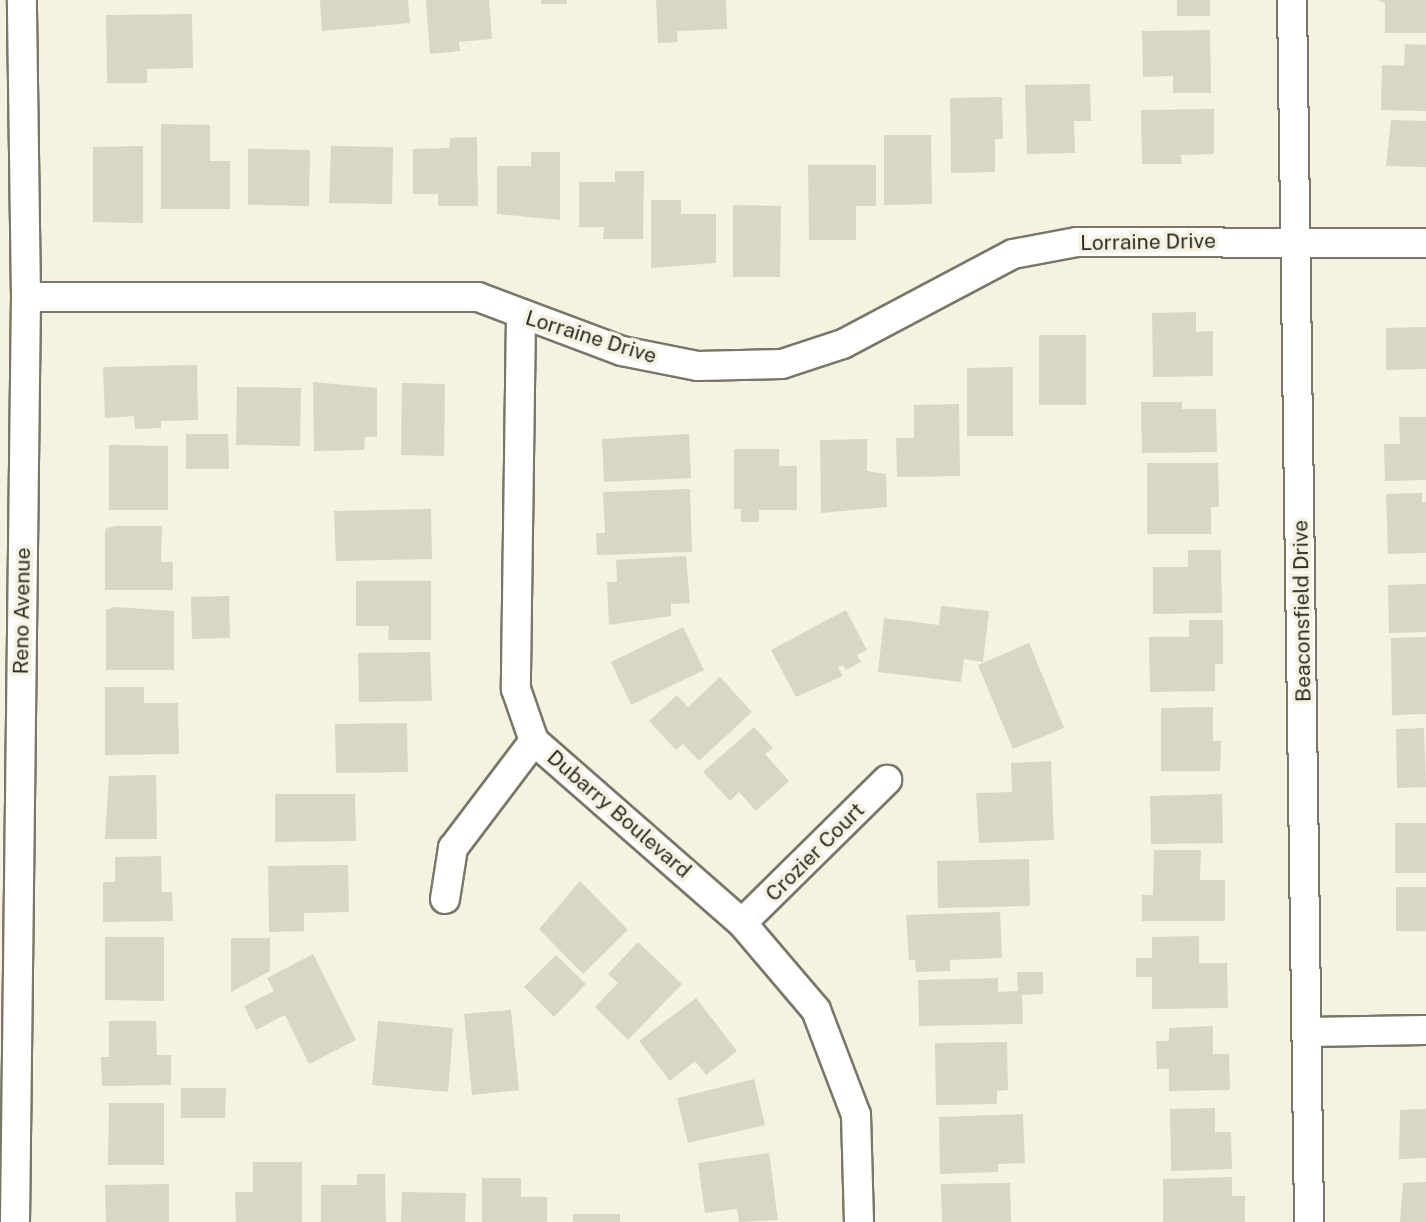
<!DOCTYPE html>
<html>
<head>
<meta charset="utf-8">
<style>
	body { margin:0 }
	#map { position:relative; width:1426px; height:1222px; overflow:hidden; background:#f5f2e1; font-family:"Public Sans",sans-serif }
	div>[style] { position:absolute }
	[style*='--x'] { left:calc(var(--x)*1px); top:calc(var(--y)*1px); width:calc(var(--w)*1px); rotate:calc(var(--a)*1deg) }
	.building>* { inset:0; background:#dad6c6 }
	.roads { filter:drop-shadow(2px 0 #7a7768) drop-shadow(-2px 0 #7a7768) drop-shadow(0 2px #7a7768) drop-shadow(0 -2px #7a7768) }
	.street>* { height:28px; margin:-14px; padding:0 14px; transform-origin:14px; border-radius:14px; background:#fff }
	span { translate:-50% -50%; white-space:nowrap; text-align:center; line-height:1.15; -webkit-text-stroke:7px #f5f2e1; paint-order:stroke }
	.street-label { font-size:21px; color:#2d2c25 }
</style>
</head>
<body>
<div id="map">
	<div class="building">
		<div style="clip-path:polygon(320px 0,408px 0,410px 23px,322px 31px)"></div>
		<div style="clip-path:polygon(426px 0,489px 0,492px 39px,459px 42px,460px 51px,430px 54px)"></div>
		<div style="clip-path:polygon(541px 0,567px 0,567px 4px,541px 4px)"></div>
		<div style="clip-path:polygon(656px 0,726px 0,727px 29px,677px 31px,678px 42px,658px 43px)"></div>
		<div style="clip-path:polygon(1177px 0,1210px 0,1210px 16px,1177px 16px)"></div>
		<div style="clip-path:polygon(1377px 0,1426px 0,1426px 33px,1385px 33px,1385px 3px)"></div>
		<div style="clip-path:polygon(192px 14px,193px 68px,147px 69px,147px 83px,107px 83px,106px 15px)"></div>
		<div style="clip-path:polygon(1210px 30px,1211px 93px,1173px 93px,1173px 76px,1143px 77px,1142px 31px)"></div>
		<div style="clip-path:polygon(1405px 44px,1426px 45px,1426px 111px,1381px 110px,1382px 65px,1404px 66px)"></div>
		<div style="clip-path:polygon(1090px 84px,1091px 121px,1074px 121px,1075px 153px,1027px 154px,1025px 85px)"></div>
		<div style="clip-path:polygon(1002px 97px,1003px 139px,995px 139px,995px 172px,951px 173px,950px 98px)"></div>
		<div style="clip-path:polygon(1214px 109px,1214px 154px,1181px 155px,1182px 164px,1142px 164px,1141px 110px)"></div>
		<div style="clip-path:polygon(1391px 120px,1426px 121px,1426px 167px,1386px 166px)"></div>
		<div style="clip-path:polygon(161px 124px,210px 125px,210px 161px,230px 161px,230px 209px,161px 209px)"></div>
		<div style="clip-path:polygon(884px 135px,931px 135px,932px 204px,884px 205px)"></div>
		<div style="clip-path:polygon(477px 137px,478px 206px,438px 206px,438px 194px,413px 194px,413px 149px,449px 148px,450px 138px)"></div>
		<div style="clip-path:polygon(143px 146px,143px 223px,93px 222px,93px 147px)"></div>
		<div style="clip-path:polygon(331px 146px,393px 147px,392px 204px,329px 203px)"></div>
		<div style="clip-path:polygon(248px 149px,310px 150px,309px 206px,248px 205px)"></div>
		<div style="clip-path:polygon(531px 152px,560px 152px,560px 220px,497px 214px,497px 166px,531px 166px)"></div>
		<div style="clip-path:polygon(808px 165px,876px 165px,876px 206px,856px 206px,856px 240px,809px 240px)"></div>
		<div style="clip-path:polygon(615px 171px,644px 171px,643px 239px,603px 239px,604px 227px,579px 227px,579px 182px,615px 182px)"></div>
		<div style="clip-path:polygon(651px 200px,681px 200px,681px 214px,716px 214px,716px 263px,651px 268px)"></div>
		<div style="clip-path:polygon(733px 205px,781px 206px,780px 277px,733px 277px)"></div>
		<div style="clip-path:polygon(1196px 312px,1196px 332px,1213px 331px,1213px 376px,1153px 377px,1152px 313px)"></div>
		<div style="clip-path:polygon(1426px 327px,1426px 369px,1386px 370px,1386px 328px)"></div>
		<div style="clip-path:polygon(1039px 335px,1086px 335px,1086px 405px,1039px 405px)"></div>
		<div style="clip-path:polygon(197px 365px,198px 420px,161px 421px,161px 428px,135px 429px,134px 416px,105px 418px,103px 367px)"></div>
		<div style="clip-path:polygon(1013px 367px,1013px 436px,967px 436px,967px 368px)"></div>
		<div style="clip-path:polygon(313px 382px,377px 388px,377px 437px,365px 437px,364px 450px,314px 451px)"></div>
		<div style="clip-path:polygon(402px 383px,445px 384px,444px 456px,401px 455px)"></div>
		<div style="clip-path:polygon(237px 387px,301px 388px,300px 446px,236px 445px)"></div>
		<div style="clip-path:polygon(1141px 402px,1182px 402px,1182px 409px,1216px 409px,1217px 452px,1142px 453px)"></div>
		<div style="clip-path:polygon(959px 404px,960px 476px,897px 477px,896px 438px,914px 438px,914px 405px)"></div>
		<div style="clip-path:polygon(1399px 417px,1426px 417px,1426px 480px,1385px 481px,1384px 444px,1400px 444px)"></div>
		<div style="clip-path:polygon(186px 434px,228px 434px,229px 469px,186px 469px)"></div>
		<div style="clip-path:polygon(689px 434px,691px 478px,604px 482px,602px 439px)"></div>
		<div style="clip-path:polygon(867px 439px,867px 471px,886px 474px,887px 507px,821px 513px,820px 440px)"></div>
		<div style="clip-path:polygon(109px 445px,168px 446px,168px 510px,109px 510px)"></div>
		<div style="clip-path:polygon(734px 449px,779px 449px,779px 466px,797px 466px,797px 510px,759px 510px,759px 522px,741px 522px,741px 509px,734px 509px)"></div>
		<div style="clip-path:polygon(1147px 463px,1218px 463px,1219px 507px,1211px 507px,1211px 534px,1147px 534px)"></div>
		<div style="clip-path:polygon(690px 489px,692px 552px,597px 555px,596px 533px,605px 533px,603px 492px)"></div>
		<div style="clip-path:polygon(1422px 493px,1422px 503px,1426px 502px,1426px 553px,1388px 554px,1386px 494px)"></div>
		<div style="clip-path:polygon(431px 509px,432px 559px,336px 561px,334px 511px)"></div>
		<div style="clip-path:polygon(115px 526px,162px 526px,161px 562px,173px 562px,173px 590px,105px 590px,105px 529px)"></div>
		<div style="clip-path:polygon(1188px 550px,1221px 550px,1222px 613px,1153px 614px,1153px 567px,1188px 567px)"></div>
		<div style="clip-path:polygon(686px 556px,690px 603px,671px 604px,671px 616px,609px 625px,607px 582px,617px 582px,616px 560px)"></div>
		<div style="clip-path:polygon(356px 581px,431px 581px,431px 640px,388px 640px,389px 626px,356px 626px)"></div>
		<div style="clip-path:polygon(1426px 584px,1426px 632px,1389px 633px,1388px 585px)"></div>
		<div style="clip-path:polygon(229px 596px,230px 638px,192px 639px,191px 597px)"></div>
		<div style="clip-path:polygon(941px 606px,989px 611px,983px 662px,964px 659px,961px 682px,878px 672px,884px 618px,939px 625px)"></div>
		<div style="clip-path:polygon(115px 607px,174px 611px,174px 670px,106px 670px,106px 610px)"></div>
		<div style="clip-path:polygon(846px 610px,867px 650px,857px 655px,861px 662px,846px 670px,843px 665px,838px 668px,843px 676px,796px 697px,771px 650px)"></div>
		<div style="clip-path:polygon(1189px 620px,1223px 620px,1223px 664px,1215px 664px,1215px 691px,1150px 692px,1149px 637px,1189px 637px)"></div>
		<div style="clip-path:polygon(683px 627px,704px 670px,631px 705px,611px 662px)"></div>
		<div style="clip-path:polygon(1426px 637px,1426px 714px,1392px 715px,1391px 638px)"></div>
		<div style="clip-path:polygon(1029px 643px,1064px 728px,1013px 749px,978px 665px)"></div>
		<div style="clip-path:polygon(430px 652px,432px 701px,359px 702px,358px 653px)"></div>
		<div style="clip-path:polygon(720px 677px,752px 712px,699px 761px,683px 744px,676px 750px,649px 721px,677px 695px,688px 707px)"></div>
		<div style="clip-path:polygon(105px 687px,144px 687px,144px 703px,178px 703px,179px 754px,105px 755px)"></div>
		<div style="clip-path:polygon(1213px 707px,1213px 741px,1221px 741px,1220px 771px,1161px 771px,1161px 708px)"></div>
		<div style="clip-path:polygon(407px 723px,408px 772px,336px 773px,335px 724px)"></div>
		<div style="clip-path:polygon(754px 727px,773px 748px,765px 754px,789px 781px,756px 811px,739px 792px,730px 801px,703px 772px)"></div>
		<div style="clip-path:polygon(1424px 728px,1426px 787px,1397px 788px,1396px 729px)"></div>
		<div style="clip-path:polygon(1051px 761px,1054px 840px,979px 843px,976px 793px,1012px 792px,1011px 763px)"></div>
		<div style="clip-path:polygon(156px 775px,157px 839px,105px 839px,109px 776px)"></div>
		<div style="clip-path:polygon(275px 794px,355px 794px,356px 841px,275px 842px)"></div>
		<div style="clip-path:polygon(1222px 794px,1223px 843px,1151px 844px,1150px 796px)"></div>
		<div style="clip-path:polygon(1395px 823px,1426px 823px,1426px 873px,1395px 873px)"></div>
		<div style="clip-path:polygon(1154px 850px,1201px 850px,1200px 880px,1225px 880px,1225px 921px,1142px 921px,1142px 895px,1153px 895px)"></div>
		<div style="clip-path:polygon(161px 856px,162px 892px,172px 892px,173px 921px,103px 922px,103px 882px,115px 882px,115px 857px)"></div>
		<div style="clip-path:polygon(1029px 859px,1030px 906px,938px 908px,937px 861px)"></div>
		<div style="clip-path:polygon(348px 865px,349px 912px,304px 913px,304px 931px,269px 932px,268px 866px)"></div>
		<div style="clip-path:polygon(580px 881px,628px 930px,583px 974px,539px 929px)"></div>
		<div style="clip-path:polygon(1396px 887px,1426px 887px,1426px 931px,1396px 931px)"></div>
		<div style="clip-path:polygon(1000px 912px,1002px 958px,950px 960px,950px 971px,916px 972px,915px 960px,909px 960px,906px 915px)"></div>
		<div style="clip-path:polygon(1199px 936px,1199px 963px,1227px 963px,1228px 1008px,1152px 1009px,1152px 977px,1136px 977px,1136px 958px,1152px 958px,1152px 937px)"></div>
		<div style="clip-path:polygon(105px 937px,164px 937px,164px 1001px,105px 1000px)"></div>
		<div style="clip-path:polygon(231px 938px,270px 938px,270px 971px,231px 992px)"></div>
		<div style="clip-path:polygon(638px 942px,682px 984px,628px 1040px,595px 1007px,618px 983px,608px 974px)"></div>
		<div style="clip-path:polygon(313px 954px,356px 1040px,309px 1064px,285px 1015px,256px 1030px,244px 1006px,274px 991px,267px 978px)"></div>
		<div style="clip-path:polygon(556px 955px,586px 984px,554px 1017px,524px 987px)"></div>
		<div style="clip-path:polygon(1017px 972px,1043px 972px,1043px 994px,1022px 995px,1023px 1024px,919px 1026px,918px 980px,998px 978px,998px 992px,1018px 991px)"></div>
		<div style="clip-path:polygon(696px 998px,737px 1051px,706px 1075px,695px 1061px,670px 1081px,639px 1041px)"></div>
		<div style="clip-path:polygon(511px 1010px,519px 1090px,472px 1095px,464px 1014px)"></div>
		<div style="clip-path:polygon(109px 1021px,156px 1021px,157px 1055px,171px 1055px,171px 1085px,102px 1086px,101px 1057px,109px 1057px)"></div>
		<div style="clip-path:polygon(378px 1021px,453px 1028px,448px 1092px,372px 1085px)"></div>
		<div style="clip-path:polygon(1213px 1026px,1213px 1054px,1229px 1054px,1230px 1090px,1169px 1091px,1169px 1069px,1157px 1069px,1156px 1041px,1169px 1041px,1169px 1028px)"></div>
		<div style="clip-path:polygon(1007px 1042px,1008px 1090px,997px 1091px,997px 1104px,936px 1105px,935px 1043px)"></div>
		<div style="clip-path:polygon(754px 1079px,765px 1125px,688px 1143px,677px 1098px)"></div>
		<div style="clip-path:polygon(181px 1088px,226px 1088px,225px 1118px,181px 1118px)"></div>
		<div style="clip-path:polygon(109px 1103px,164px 1103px,164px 1165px,108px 1165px)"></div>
		<div style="clip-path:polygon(1215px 1108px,1215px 1132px,1231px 1132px,1232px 1169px,1171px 1171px,1170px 1109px)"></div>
		<div style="clip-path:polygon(1426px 1109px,1426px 1158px,1399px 1159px,1400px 1110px)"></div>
		<div style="clip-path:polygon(1023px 1114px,1025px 1163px,998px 1164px,998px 1172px,940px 1174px,939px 1117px)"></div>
		<div style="clip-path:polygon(769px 1153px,778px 1220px,739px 1222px,737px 1209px,705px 1213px,698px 1163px)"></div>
		<div style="clip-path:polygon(253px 1162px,302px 1162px,302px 1222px,236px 1222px,235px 1192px,253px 1192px)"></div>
		<div style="clip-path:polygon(357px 1174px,385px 1174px,386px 1222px,321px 1222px,321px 1185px,357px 1185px)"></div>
		<div style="clip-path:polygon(1232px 1177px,1232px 1196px,1245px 1196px,1245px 1222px,1163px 1222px,1163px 1179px)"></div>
		<div style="clip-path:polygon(482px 1178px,521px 1178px,521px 1197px,547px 1197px,547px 1222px,482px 1222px)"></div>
		<div style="clip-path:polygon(1426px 1182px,1426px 1222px,1400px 1222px,1403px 1183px)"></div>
		<div style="clip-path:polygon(1010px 1183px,1011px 1222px,942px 1222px,941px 1184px)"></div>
		<div style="clip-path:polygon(169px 1184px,169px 1222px,106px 1222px,105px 1185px)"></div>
		<div style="clip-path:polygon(402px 1192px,466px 1193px,465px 1222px,401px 1222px)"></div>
		<div style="clip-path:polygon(573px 1214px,620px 1214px,620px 1222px,573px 1222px)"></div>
	</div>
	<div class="roads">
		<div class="street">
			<div style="--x:1292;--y:0;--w:1222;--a:89.2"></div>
			<div style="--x:26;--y:297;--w:452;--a:0"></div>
			<div style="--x:478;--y:297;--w:154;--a:20.6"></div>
			<div style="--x:622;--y:351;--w:77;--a:11.2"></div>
			<div style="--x:698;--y:366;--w:84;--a:-1.4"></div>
			<div style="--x:782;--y:364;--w:64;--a:-18.2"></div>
			<div style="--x:843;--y:344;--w:192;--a:-27.9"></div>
			<div style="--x:1013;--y:254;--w:65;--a:-10.6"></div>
			<div style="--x:1077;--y:242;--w:349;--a:0.2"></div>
			<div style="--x:521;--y:316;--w:373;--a:90.8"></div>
			<div style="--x:516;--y:689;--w:55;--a:70.9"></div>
			<div style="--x:534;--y:741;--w:276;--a:41.2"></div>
			<div style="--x:742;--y:923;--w:114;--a:49.6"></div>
			<div style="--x:816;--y:1010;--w:112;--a:69.1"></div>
			<div style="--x:856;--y:1115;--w:107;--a:88.4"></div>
			<div style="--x:445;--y:899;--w:52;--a:-81.1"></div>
			<div style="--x:453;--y:848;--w:134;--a:-52.9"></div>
			<div style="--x:742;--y:923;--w:204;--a:-44.6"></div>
			<div style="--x:1307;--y:1032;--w:119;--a:-1"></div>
			<div style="--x:15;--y:1222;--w:925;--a:-89.32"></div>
			<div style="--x:26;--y:297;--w:297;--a:-90.8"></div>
		</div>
	</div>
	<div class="street-label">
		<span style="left:1148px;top:242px;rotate:-1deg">Lorraine Drive</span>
		<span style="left:591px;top:337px;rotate:17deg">Lorraine Drive</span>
		<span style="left:22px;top:611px;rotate:-89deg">Reno Avenue</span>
		<span style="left:1302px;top:611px;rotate:-91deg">Beaconsfield Drive</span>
		<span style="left:619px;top:814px;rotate:41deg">Dubarry Boulevard</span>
		<span style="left:815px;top:852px;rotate:-45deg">Crozier Court</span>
	</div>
</div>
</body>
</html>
